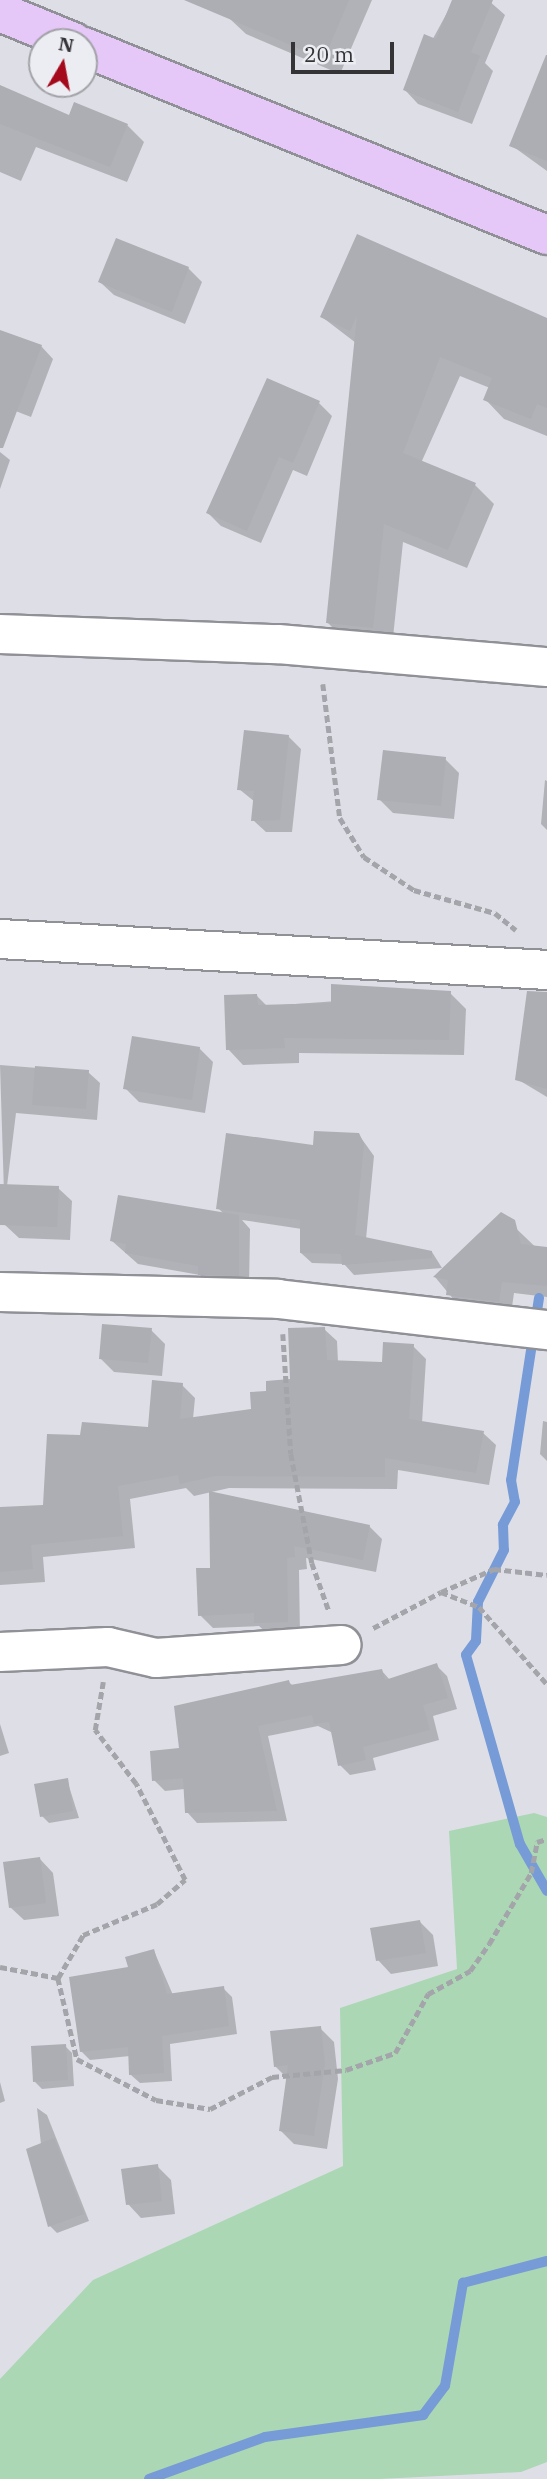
<!DOCTYPE html>
<html>
<head>
<meta charset="utf-8">
<style>
	body { margin:0 }
	#map { position:relative; width:547px; height:2479px; overflow:hidden; background:#dedfe6; font-family:"IBM Plex Serif",serif }
	div>[style] { position:absolute }
	[style*='--x'] { left:calc(var(--x)*1px); top:calc(var(--y)*1px); width:calc(var(--w)*1px); rotate:calc(var(--a)*1deg) }
	.green>* { inset:0; background:#abd7b5 }
	.shadow>* { inset:0; background:#0003 }
	.stream>* { height:10px; margin:-5px; padding:0 5px; transform-origin:5px; border-radius:5px; background:#769bd7 }
	.building>* { inset:0; background:#adadb4 }
	.path>* { height:4.5px; margin-top:-2.25px; transform-origin:0; background:repeating-linear-gradient(90deg,#a4a5aa 0 7px,transparent 0 10.5px) }
	.roads { filter:drop-shadow(2px 0 #909097) drop-shadow(-2px 0 #909097) drop-shadow(0 2px #909097) drop-shadow(0 -2px #909097) }
	.minor>* { height:38px; margin:-19px; padding:0 19px; transform-origin:19px; border-radius:19px; background:#fff }
	.major>* { height:38px; margin:-19px; padding:0 19px; transform-origin:19px; border-radius:19px; background:#e5c7f8 }
	span { translate:-50% -50%; white-space:nowrap; text-align:center; line-height:1.15; -webkit-text-stroke:6px #ececf3; paint-order:stroke }
	.north { position:absolute; left:28px; top:28px; width:70px; height:70px; box-sizing:border-box; background:#ececf3; border:2px solid #a2a2a8; border-radius:50%; rotate:10deg; font-size:19px; font-weight:700; line-height:28px; text-align:center; color:#343437 }
	.north::after { content:''; display:block; margin:auto; width:24px; height:32px; background:#a40a1c; clip-path:polygon(50% 0,100% 100%,50% 72%,0 100%) }
	.scale { position:absolute; left:291px; top:42px; width:103px; height:32px; box-sizing:border-box; border:4px solid #343437; border-top:0; padding-left:9px; font-size:21px; line-height:24px; white-space:nowrap; color:#343437; -webkit-text-stroke:5px #ececf3; paint-order:stroke }
</style>
</head>
<body>
<div id="map">
	<div class="green">
		<div style="clip-path:polygon(534px 1813px,547px 1817px,547px 2462px,521px 2472px,379px 2479px,0 2479px,0 2379px,93px 2280px,343px 2166px,340px 2008px,457px 1969px,449px 1831px)"></div>
	</div>
	<div class="shadow">
		<div style="clip-path:polygon(238px 0,372px 0,340px 74px,246px 34px,230px 19px)"></div>
		<div style="clip-path:polygon(454px 0,488px 0,505px 15px,485px 63px,493px 71px,472px 124px,418px 104px,405px 90px)"></div>
		<div style="clip-path:polygon(0 87px,69px 118px,127px 125px,144px 142px,127px 182px,36px 147px,21px 181px,0 172px)"></div>
		<div style="clip-path:polygon(547px 94px,547px 171px,511px 145px)"></div>
		<div style="clip-path:polygon(358px 236px,547px 319px,547px 436px,504px 419px,485px 399px,490px 388px,460px 376px,421px 463px,475px 485px,494px 504px,467px 568px,403px 542px,392px 647px,347px 642px,327px 622px,356px 343px,322px 317px)"></div>
		<div style="clip-path:polygon(117px 240px,188px 268px,202px 282px,185px 324px,114px 295px,100px 282px)"></div>
		<div style="clip-path:polygon(0 332px,41px 346px,53px 359px,31px 417px,0 405px)"></div>
		<div style="clip-path:polygon(319px 403px,332px 416px,307px 476px,293px 470px,261px 543px,221px 526px,208px 513px)"></div>
		<div style="clip-path:polygon(0 452px,10px 460px,0 489px)"></div>
		<div style="clip-path:polygon(288px 736px,301px 749px,292px 832px,266px 832px,253px 820px,255px 802px,239px 789px)"></div>
		<div style="clip-path:polygon(445px 759px,459px 773px,454px 819px,393px 813px,379px 799px)"></div>
		<div style="clip-path:polygon(545px 780px,547px 781px,547px 830px,541px 824px)"></div>
		<div style="clip-path:polygon(450px 993px,466px 1009px,464px 1055px,299px 1053px,299px 1063px,243px 1065px,228px 1049px,257px 996px,267px 1006px)"></div>
		<div style="clip-path:polygon(547px 1000px,547px 1097px,517px 1079px)"></div>
		<div style="clip-path:polygon(199px 1048px,213px 1062px,205px 1113px,139px 1102px,125px 1088px)"></div>
		<div style="clip-path:polygon(0 1065px,88px 1072px,100px 1083px,97px 1120px,16px 1113px,7px 1186px,58px 1188px,72px 1201px,70px 1240px,19px 1238px,5px 1225px)"></div>
		<div style="clip-path:polygon(359px 1135px,374px 1156px,366px 1239px,432px 1252px,442px 1268px,354px 1275px,344px 1264px,312px 1263px,301px 1253px,302px 1229px,242px 1220px,250px 1229px,249px 1287px,212px 1286px,200px 1275px,138px 1264px,112px 1241px,224px 1214px,218px 1208px,315px 1147px)"></div>
		<div style="clip-path:polygon(501px 1214px,547px 1258px,547px 1297px,514px 1293px,511px 1314px,460px 1307px,435px 1277px)"></div>
		<div style="clip-path:polygon(324px 1329px,337px 1341px,338px 1362px,384px 1364px,413px 1346px,426px 1359px,422px 1423px,483px 1433px,496px 1445px,489px 1485px,398px 1470px,397px 1489px,229px 1488px,194px 1496px,186px 1488px,130px 1499px,135px 1548px,43px 1557px,45px 1582px,0 1585px,0 1509px,45px 1506px,82px 1437px,149px 1429px,182px 1385px,195px 1398px,193px 1419px,253px 1410px,268px 1393px,292px 1381px)"></div>
		<div style="clip-path:polygon(151px 1330px,165px 1344px,162px 1376px,114px 1372px,100px 1358px)"></div>
		<div style="clip-path:polygon(543px 1421px,547px 1422px,547px 1461px,540px 1454px)"></div>
		<div style="clip-path:polygon(210px 1494px,369px 1526px,382px 1539px,376px 1572px,306px 1558px,307px 1569px,299px 1570px,300px 1635px,269px 1635px,259px 1626px,213px 1628px,200px 1615px,212px 1569px)"></div>
		<div style="clip-path:polygon(436px 1665px,447px 1676px,457px 1709px,433px 1716px,439px 1740px,373px 1758px,376px 1770px,350px 1775px,340px 1765px,333px 1733px,318px 1726px,268px 1736px,287px 1821px,197px 1823px,187px 1812px,185px 1789px,165px 1791px,154px 1780px,181px 1749px,289px 1682px,294px 1687px,382px 1671px,390px 1680px)"></div>
		<div style="clip-path:polygon(0 1724px,9px 1753px,0 1756px)"></div>
		<div style="clip-path:polygon(67px 1780px,79px 1818px,49px 1823px,42px 1816px)"></div>
		<div style="clip-path:polygon(40px 1859px,53px 1873px,59px 1916px,24px 1920px,10px 1907px)"></div>
		<div style="clip-path:polygon(419px 1921px,433px 1935px,438px 1966px,391px 1974px,378px 1960px)"></div>
		<div style="clip-path:polygon(154px 1951px,173px 1995px,223px 1988px,232px 1997px,237px 2034px,170px 2044px,172px 2081px,140px 2083px,131px 2075px,130px 2056px,90px 2060px,81px 2051px,130px 1968px)"></div>
		<div style="clip-path:polygon(320px 2028px,334px 2042px,338px 2079px,327px 2149px,294px 2144px,280px 2130px,288px 2079px,275px 2066px)"></div>
		<div style="clip-path:polygon(65px 2046px,72px 2053px,74px 2086px,42px 2089px,35px 2082px)"></div>
		<div style="clip-path:polygon(0 2082px,5px 2101px,0 2103px)"></div>
		<div style="clip-path:polygon(37px 2108px,47px 2115px,89px 2221px,57px 2233px,50px 2226px)"></div>
		<div style="clip-path:polygon(157px 2166px,171px 2180px,175px 2214px,141px 2218px,128px 2204px)"></div>
	</div>
	<div class="stream">
		<div style="--x:539;--y:1298;--w:184;--a:98.7"></div>
		<div style="--x:511;--y:1480;--w:22;--a:80"></div>
		<div style="--x:515;--y:1502;--w:26;--a:118"></div>
		<div style="--x:503;--y:1525;--w:25;--a:88"></div>
		<div style="--x:504;--y:1550;--w:58;--a:116.6"></div>
		<div style="--x:478;--y:1602;--w:39;--a:93"></div>
		<div style="--x:476;--y:1641;--w:17;--a:126"></div>
		<div style="--x:466;--y:1655;--w:197;--a:74.1"></div>
		<div style="--x:520;--y:1844;--w:54;--a:60.1"></div>
		<div style="--x:149;--y:2479;--w:123;--a:-19.9"></div>
		<div style="--x:265;--y:2437;--w:160;--a:-7.9"></div>
		<div style="--x:423;--y:2415;--w:36;--a:-53"></div>
		<div style="--x:445;--y:2386;--w:105;--a:-80.1"></div>
		<div style="--x:463;--y:2283;--w:87;--a:-14.7"></div>
	</div>
	<div class="building">
		<div style="clip-path:polygon(184px 0,349px 0,324px 59px)"></div>
		<div style="clip-path:polygon(452px 0,493px 0,471px 52px,480px 56px,458px 112px,403px 90px,424px 34px,436px 39px)"></div>
		<div style="clip-path:polygon(546px 55px,547px 55px,547px 161px,509px 146px)"></div>
		<div style="clip-path:polygon(0 85px,69px 115px,74px 102px,128px 124px,110px 167px,0 124px)"></div>
		<div style="clip-path:polygon(357px 234px,547px 318px,547px 408px,537px 404px,531px 419px,483px 400px,492px 378px,440px 357px,403px 453px,476px 483px,448px 550px,384px 524px,373px 628px,326px 623px,357px 315px,350px 331px,320px 317px)"></div>
		<div style="clip-path:polygon(116px 238px,189px 267px,172px 312px,98px 282px)"></div>
		<div style="clip-path:polygon(0 330px,42px 345px,3px 448px,0 448px)"></div>
		<div style="clip-path:polygon(267px 378px,320px 401px,293px 463px,279px 457px,247px 531px,206px 513px)"></div>
		<div style="clip-path:polygon(244px 730px,289px 735px,280px 820px,251px 821px,254px 791px,237px 790px)"></div>
		<div style="clip-path:polygon(383px 750px,446px 757px,441px 806px,377px 800px)"></div>
		<div style="clip-path:polygon(331px 984px,451px 991px,449px 1040px,284px 1038px,285px 1048px,226px 1050px,224px 995px,257px 994px,258px 1005px,331px 1003px)"></div>
		<div style="clip-path:polygon(527px 991px,547px 992px,547px 1089px,515px 1080px)"></div>
		<div style="clip-path:polygon(132px 1036px,200px 1047px,192px 1100px,123px 1089px)"></div>
		<div style="clip-path:polygon(35px 1066px,89px 1070px,86px 1109px,32px 1105px)"></div>
		<div style="clip-path:polygon(314px 1131px,359px 1133px,364px 1144px,355px 1235px,432px 1251px,432px 1258px,342px 1265px,341px 1254px,300px 1253px,300px 1220px,216px 1209px,226px 1133px,313px 1145px)"></div>
		<div style="clip-path:polygon(0 1184px,59px 1186px,57px 1227px,0 1225px)"></div>
		<div style="clip-path:polygon(118px 1195px,239px 1215px,239px 1276px,198px 1275px,198px 1266px,125px 1253px,126px 1244px,110px 1241px)"></div>
		<div style="clip-path:polygon(501px 1212px,515px 1220px,521px 1244px,547px 1247px,547px 1286px,502px 1282px,499px 1302px,446px 1295px,448px 1280px,433px 1277px)"></div>
		<div style="clip-path:polygon(102px 1324px,152px 1328px,148px 1363px,99px 1359px)"></div>
		<div style="clip-path:polygon(325px 1327px,327px 1360px,382px 1362px,383px 1342px,414px 1344px,409px 1419px,484px 1431px,476px 1473px,385px 1458px,385px 1477px,215px 1476px,180px 1484px,178px 1475px,118px 1486px,123px 1536px,31px 1545px,33px 1569px,0 1572px,0 1507px,43px 1505px,47px 1434px,80px 1435px,82px 1422px,148px 1427px,152px 1380px,183px 1383px,180px 1419px,251px 1409px,250px 1392px,266px 1391px,266px 1381px,290px 1379px,288px 1328px)"></div>
		<div style="clip-path:polygon(209px 1491px,370px 1525px,363px 1560px,294px 1546px,295px 1557px,287px 1558px,288px 1622px,254px 1623px,254px 1613px,198px 1616px,196px 1568px,210px 1568px)"></div>
		<div style="clip-path:polygon(437px 1663px,448px 1698px,423px 1705px,430px 1730px,363px 1747px,366px 1760px,338px 1766px,329px 1722px,314px 1724px,312px 1715px,258px 1726px,277px 1811px,185px 1813px,183px 1778px,152px 1781px,150px 1751px,179px 1748px,174px 1706px,289px 1680px,290px 1685px,382px 1669px,385px 1680px)"></div>
		<div style="clip-path:polygon(68px 1778px,73px 1811px,40px 1817px,34px 1784px)"></div>
		<div style="clip-path:polygon(40px 1857px,46px 1903px,9px 1908px,3px 1862px)"></div>
		<div style="clip-path:polygon(420px 1920px,426px 1953px,376px 1961px,370px 1928px)"></div>
		<div style="clip-path:polygon(154px 1949px,167px 1994px,224px 1986px,229px 2026px,162px 2036px,164px 2073px,129px 2075px,128px 2047px,80px 2052px,69px 1977px,128px 1967px,125px 1957px)"></div>
		<div style="clip-path:polygon(321px 2026px,325px 2064px,314px 2136px,279px 2131px,288px 2065px,274px 2067px,270px 2031px)"></div>
		<div style="clip-path:polygon(66px 2044px,68px 2080px,33px 2082px,31px 2046px)"></div>
		<div style="clip-path:polygon(54px 2138px,84px 2214px,48px 2227px,26px 2149px)"></div>
		<div style="clip-path:polygon(158px 2164px,162px 2201px,126px 2205px,121px 2169px)"></div>
	</div>
	<div class="path">
		<div style="--x:323;--y:684;--w:135;--a:82.8"></div>
		<div style="--x:340;--y:818;--w:46;--a:58.4"></div>
		<div style="--x:364;--y:857;--w:60;--a:33.4"></div>
		<div style="--x:414;--y:890;--w:84;--a:15.9"></div>
		<div style="--x:495;--y:913;--w:27;--a:39"></div>
		<div style="--x:283;--y:1334;--w:120;--a:86.2"></div>
		<div style="--x:291;--y:1454;--w:111;--a:79.1"></div>
		<div style="--x:312;--y:1563;--w:51;--a:70.5"></div>
		<div style="--x:441;--y:1592;--w:58;--a:-23.5"></div>
		<div style="--x:494;--y:1569;--w:53;--a:6.5"></div>
		<div style="--x:373;--y:1628;--w:77;--a:-27.9"></div>
		<div style="--x:441;--y:1592;--w:41;--a:21.5"></div>
		<div style="--x:479;--y:1607;--w:103;--a:48.6"></div>
		<div style="--x:0;--y:1967;--w:59;--a:10.7"></div>
		<div style="--x:58;--y:1978;--w:50;--a:-59.8"></div>
		<div style="--x:83;--y:1935;--w:80;--a:-22.7"></div>
		<div style="--x:157;--y:1904;--w:37;--a:-41"></div>
		<div style="--x:185;--y:1880;--w:108;--a:-117"></div>
		<div style="--x:136;--y:1784;--w:68;--a:-127.2"></div>
		<div style="--x:95;--y:1730;--w:49;--a:-80.5"></div>
		<div style="--x:58;--y:1978;--w:83;--a:76.8"></div>
		<div style="--x:77;--y:2059;--w:89;--a:27.4"></div>
		<div style="--x:156;--y:2100;--w:55;--a:9.5"></div>
		<div style="--x:210;--y:2109;--w:70;--a:-27.3"></div>
		<div style="--x:272;--y:2077;--w:74;--a:-5.4"></div>
		<div style="--x:346;--y:2070;--w:52;--a:-19.1"></div>
		<div style="--x:395;--y:2053;--w:68;--a:-60.8"></div>
		<div style="--x:428;--y:1994;--w:48;--a:-28.7"></div>
		<div style="--x:470;--y:1971;--w:33;--a:-55"></div>
		<div style="--x:489;--y:1944;--w:82;--a:-59.4"></div>
		<div style="--x:531;--y:1873;--w:32;--a:-79"></div>
		<div style="--x:537;--y:1842;--w:10;--a:-17"></div>
	</div>
	<div class="roads">
		<div class="minor">
			<div style="--x:0;--y:634;--w:278;--a:2.1"></div>
			<div style="--x:278;--y:644;--w:270;--a:4.9"></div>
			<div style="--x:0;--y:939;--w:548;--a:3.24"></div>
			<div style="--x:0;--y:1292;--w:278;--a:1.4"></div>
			<div style="--x:278;--y:1299;--w:271;--a:6.6"></div>
			<div style="--x:0;--y:1652;--w:108;--a:-2.7"></div>
			<div style="--x:108;--y:1647;--w:49;--a:12.9"></div>
			<div style="--x:156;--y:1658;--w:186;--a:-4"></div>
		</div>
		<div class="major">
			<div style="--x:0;--y:12;--w:79;--a:22.3"></div>
			<div style="--x:84;--y:47;--w:500;--a:22.1"></div>
		</div>
	</div>
	<div class="north">N</div>
	<div class="scale">20 m</div>
</div>
</body>
</html>
